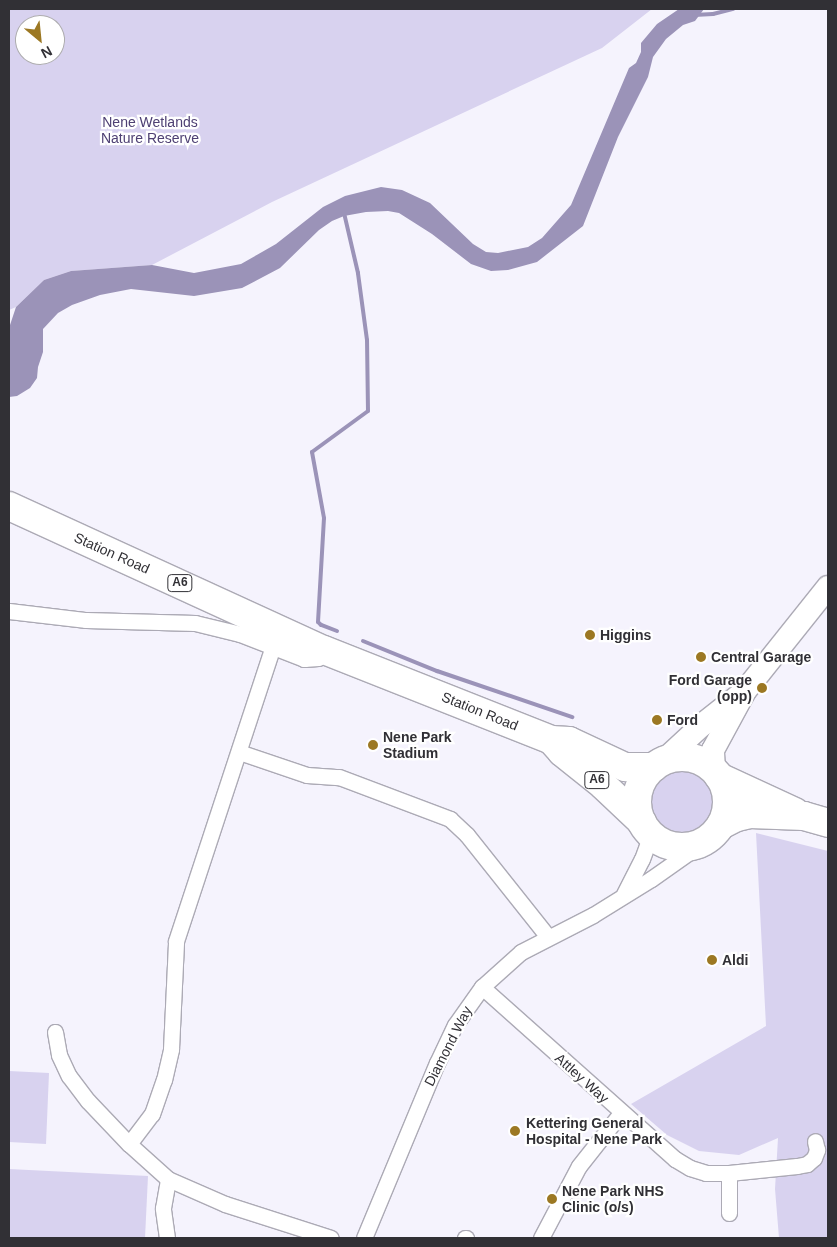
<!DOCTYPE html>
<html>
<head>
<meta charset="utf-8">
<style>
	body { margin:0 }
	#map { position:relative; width:837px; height:1247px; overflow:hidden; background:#f5f3fd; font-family:Arial,sans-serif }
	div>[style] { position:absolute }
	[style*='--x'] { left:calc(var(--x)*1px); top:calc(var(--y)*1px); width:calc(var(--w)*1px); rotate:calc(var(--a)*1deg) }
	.green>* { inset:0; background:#d8d2ef }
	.round { border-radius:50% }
	.water>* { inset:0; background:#9b93b8 }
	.stream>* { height:4px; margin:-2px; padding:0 2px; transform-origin:2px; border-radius:2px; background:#9b93b8 }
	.roads { filter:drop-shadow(1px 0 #acaab5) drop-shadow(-1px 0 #acaab5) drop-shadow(0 1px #acaab5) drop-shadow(0 -1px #acaab5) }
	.street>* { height:15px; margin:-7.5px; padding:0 7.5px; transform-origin:7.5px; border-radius:7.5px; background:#fff }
	.secondary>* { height:22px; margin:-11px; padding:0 11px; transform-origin:11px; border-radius:11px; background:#fff }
	.highway>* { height:28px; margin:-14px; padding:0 14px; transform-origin:14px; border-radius:14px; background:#fff }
	.highway>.ring { margin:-14px; padding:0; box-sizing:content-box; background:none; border:28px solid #fff; border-radius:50% }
	.dots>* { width:14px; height:14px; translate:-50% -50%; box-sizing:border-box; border:2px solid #fff; border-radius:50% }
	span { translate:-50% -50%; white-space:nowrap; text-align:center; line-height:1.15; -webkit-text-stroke:4.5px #fff; paint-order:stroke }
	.shield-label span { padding:1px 4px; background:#fff; border:1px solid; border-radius:4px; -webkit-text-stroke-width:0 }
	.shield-label { font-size:12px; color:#313035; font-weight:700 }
	.park-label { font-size:14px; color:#4e4073 }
	.street-label { font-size:14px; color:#313035 }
	.poi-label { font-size:14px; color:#313035; font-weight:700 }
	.left { translate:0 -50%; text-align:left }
	.right { translate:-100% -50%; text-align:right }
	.frame { position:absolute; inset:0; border:10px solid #313035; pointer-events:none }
	.north { position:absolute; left:15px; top:15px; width:50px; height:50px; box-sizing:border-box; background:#fff; border:1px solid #adacae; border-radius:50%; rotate:152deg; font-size:14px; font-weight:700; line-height:20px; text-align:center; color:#313035 }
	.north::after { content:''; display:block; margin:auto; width:18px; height:22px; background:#9c7823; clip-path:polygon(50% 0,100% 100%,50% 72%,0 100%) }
</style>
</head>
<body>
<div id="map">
	<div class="green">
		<div style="clip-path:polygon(evenodd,9px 9px,652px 9px,602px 48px,272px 202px,152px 265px,71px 271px,44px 280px,16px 307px,9px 310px,9px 9px,25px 25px,55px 25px,55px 55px,25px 55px,25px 25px)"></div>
		<div class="round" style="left:648px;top:769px;width:68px;height:68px"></div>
		<div style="clip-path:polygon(756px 833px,828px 851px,828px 1238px,779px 1238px,775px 1189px,778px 1138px,739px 1155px,699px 1151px,667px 1135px,631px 1104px,766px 1026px)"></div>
		<div style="clip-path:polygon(9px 1071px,49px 1073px,46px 1144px,9px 1142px)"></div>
		<div style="clip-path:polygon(9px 1169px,148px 1176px,145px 1238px,9px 1238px)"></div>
	</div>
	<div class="water">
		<div style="clip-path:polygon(679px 9px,704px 9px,695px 21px,683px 25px,666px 39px,653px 57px,648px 77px,618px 137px,583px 226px,537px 262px,508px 270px,491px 271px,471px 264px,432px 234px,399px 213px,388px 211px,366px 212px,344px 216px,332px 221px,319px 230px,280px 268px,242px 288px,194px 296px,131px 289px,100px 295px,72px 305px,58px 313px,43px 329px,43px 352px,38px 367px,37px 378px,30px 388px,17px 396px,9px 397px,10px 325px,16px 307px,44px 280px,71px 271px,152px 265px,194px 273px,241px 264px,276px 244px,323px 207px,345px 196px,381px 187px,402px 190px,430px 203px,473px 244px,486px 252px,498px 253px,528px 247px,542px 238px,571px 205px,629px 68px,636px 63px,641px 52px,641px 43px,657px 24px)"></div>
	</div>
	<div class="stream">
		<div style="--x:694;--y:15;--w:19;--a:-3"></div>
		<div style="--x:713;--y:14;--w:21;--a:-14"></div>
		<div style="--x:337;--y:631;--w:17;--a:-159"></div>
		<div style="--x:321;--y:625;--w:4;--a:-135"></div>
		<div style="--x:318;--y:622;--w:104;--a:-86.7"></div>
		<div style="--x:324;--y:518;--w:67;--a:-100.3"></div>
		<div style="--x:312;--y:452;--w:69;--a:-36.2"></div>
		<div style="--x:368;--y:411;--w:71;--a:-90.8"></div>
		<div style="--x:367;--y:340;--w:68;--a:-97.7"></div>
		<div style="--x:358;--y:273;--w:62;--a:-103.1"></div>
		<div style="--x:363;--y:641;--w:80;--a:22.1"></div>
		<div style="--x:437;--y:671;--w:143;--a:18.8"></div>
	</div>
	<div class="roads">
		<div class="street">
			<div style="--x:9;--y:611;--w:78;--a:6.7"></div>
			<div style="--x:86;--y:620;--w:109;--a:1.6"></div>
			<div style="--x:195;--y:623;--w:46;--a:13.7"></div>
			<div style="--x:240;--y:634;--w:69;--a:21.3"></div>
			<div style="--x:304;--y:659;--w:14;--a:-4"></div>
			<div style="--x:318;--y:658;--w:10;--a:-53"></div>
			<div style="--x:239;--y:752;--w:72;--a:18.7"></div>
			<div style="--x:307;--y:775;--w:32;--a:4"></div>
			<div style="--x:339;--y:777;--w:119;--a:20.7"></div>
			<div style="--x:450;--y:819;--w:23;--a:43"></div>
			<div style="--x:467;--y:835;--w:130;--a:51.5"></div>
			<div style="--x:624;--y:894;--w:39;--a:-63"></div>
			<div style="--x:642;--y:859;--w:27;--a:-70"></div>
			<div style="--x:482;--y:987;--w:259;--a:41.7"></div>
			<div style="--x:675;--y:1159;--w:17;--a:31"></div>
			<div style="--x:690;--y:1168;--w:17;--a:17"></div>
			<div style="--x:706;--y:1173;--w:23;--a:0"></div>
			<div style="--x:729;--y:1173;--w:68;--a:-5.9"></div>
			<div style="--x:797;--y:1166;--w:10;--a:-11"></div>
			<div style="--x:807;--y:1164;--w:9;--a:-41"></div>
			<div style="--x:814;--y:1158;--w:9;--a:-69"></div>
			<div style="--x:817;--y:1150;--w:9;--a:-103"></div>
			<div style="--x:55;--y:1032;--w:23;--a:80"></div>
			<div style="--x:59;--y:1055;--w:23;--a:65"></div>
			<div style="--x:69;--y:1076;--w:31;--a:53"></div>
			<div style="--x:88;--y:1101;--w:59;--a:46.4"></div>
			<div style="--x:129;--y:1144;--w:52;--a:41.9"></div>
			<div style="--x:168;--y:1179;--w:62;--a:23.7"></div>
			<div style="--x:225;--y:1204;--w:111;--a:17.8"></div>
			<div style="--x:129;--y:1144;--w:38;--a:-53"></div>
			<div style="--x:152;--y:1114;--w:36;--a:-71"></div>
			<div style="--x:164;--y:1080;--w:32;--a:-77"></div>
			<div style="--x:171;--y:1049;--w:108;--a:-87.3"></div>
			<div style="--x:176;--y:941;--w:311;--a:-71.8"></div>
			<div style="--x:729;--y:1173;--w:40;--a:90"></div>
			<div style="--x:167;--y:1238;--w:30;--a:-98"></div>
			<div style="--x:163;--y:1208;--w:29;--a:-80"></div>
			<div style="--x:364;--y:1238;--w:190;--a:-67.4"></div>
			<div style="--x:437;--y:1063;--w:42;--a:-64.7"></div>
			<div style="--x:455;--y:1025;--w:47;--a:-54.6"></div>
			<div style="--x:482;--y:987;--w:52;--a:-41.9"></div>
			<div style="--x:521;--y:952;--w:81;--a:-27.2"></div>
			<div style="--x:593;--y:915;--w:68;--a:-31.8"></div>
			<div style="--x:651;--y:879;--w:62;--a:-35.2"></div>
			<div style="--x:465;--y:1238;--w:1;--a:0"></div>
			<div style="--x:541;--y:1238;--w:81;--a:-62.2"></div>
			<div style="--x:579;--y:1166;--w:68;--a:-51.6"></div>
		</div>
		<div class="secondary">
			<div style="--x:661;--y:763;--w:56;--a:-42.8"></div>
			<div style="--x:702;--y:725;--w:48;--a:-38.3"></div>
			<div style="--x:714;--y:771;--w:21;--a:-93"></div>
			<div style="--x:713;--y:750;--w:67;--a:-61.5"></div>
			<div style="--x:745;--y:691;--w:133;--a:-51.4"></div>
		</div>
		<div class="highway">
			<div style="--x:9;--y:506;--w:346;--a:24.6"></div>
			<div style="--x:324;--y:650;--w:244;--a:21.6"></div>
			<div style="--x:551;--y:740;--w:18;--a:3"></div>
			<div style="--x:569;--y:741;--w:62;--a:24.9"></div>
			<div style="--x:625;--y:767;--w:29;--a:0"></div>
			<div style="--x:554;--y:743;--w:12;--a:48"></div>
			<div style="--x:562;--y:752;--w:53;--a:38.8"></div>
			<div style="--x:603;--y:785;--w:54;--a:43.5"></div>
			<div class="ring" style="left:637px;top:757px;width:62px;height:62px"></div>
			<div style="--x:719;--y:777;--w:84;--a:24.7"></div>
			<div style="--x:721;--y:825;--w:18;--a:-27"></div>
			<div style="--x:737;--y:817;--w:13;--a:-13"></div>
			<div style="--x:750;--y:814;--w:54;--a:2.1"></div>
			<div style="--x:804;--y:816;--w:25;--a:16"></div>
		</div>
	</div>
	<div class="dots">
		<div style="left:590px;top:635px;background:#9c7823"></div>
		<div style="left:701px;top:657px;background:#9c7823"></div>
		<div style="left:762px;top:688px;background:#9c7823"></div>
		<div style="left:657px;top:720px;background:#9c7823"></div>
		<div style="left:373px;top:745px;background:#9c7823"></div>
		<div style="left:712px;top:960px;background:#9c7823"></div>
		<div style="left:515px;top:1131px;background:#9c7823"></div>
		<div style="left:552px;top:1199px;background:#9c7823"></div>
	</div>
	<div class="shield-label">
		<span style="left:180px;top:583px">A6</span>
		<span style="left:597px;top:780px">A6</span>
	</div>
	<div class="park-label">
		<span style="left:150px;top:130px">Nene Wetlands<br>Nature Reserve</span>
	</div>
	<div class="street-label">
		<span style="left:112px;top:553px;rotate:24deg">Station Road</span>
		<span style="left:480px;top:711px;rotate:22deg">Station Road</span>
		<span style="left:448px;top:1046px;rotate:-63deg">Diamond Way</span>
		<span style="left:582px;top:1078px;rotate:42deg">Attley Way</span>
	</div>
	<div class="poi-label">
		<span class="left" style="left:600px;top:635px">Higgins</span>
		<span class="left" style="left:711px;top:657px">Central Garage</span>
		<span class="right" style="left:752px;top:688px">Ford Garage<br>(opp)</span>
		<span class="left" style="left:667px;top:720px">Ford</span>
		<span class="left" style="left:383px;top:745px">Nene Park<br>Stadium</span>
		<span class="left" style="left:722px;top:960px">Aldi</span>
		<span class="left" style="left:526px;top:1131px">Kettering General<br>Hospital - Nene Park</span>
		<span class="left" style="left:562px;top:1199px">Nene Park NHS<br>Clinic (o/s)</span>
	</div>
	<div class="frame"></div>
	<div class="north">N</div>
</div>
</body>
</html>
